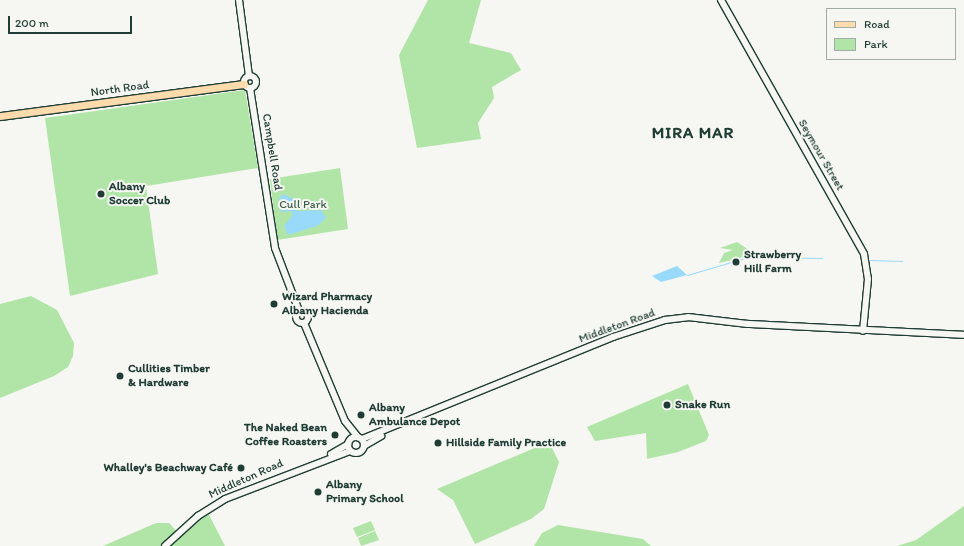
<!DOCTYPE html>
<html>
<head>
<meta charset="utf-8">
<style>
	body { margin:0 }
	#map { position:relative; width:964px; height:546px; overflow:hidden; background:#f6f6f2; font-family:Itim,sans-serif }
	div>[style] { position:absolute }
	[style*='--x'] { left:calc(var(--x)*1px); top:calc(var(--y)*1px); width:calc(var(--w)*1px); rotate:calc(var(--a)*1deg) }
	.green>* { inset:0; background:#b0e5a7 }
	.water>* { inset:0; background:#99dafb }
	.stream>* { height:1px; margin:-0.5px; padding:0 0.5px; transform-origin:0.5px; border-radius:0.5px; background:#99dafb }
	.roads { filter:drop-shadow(1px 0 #1f3d34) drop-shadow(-1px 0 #1f3d34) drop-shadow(0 1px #1f3d34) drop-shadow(0 -1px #1f3d34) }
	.secondary>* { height:6px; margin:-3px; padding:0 3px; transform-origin:3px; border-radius:3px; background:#f6f6f2 }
	.secondary>.ring { margin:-3px; padding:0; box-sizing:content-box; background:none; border:6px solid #f6f6f2; border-radius:50% }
	.primary>* { height:7px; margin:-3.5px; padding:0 3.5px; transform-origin:3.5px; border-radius:3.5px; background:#fedbac }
	.dots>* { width:11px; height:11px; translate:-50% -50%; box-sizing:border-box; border:2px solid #f6f6f2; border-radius:50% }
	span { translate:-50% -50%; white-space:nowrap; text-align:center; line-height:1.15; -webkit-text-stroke:4px #f6f6f2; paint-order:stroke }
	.street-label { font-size:12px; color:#1f3d34 }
	.poi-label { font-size:12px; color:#1f3d34; font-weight:700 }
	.left { translate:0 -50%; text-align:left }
	.right { translate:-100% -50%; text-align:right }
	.park-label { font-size:12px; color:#3c5f4b }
	.district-label { font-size:16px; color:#1f3d34; font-weight:700; letter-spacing:1px }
	.legend { position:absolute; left:826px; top:8px; width:130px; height:52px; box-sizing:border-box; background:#f6f6f2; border:1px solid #a0aca6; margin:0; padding:5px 7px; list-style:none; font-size:12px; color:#1f3d34 }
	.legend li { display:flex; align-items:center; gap:8px; height:20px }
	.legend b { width:20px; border:1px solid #a0aca6 }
	.scale { position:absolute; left:8px; top:16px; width:124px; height:18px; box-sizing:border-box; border:2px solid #1f3d34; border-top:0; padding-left:5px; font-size:12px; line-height:14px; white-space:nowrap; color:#1f3d34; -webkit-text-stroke:3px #f6f6f2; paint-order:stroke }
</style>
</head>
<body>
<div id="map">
	<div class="green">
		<div style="clip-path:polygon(428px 0,481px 0,469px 43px,511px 53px,521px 70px,492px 87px,494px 98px,478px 123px,481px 139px,417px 148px,399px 55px)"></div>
		<div style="clip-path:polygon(245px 90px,258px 168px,146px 186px,158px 274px,70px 296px,45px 118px)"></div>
		<div style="clip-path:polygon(340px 168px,348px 229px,277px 240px,270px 179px)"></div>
		<div style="clip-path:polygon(737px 242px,749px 250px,749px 256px,719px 263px,724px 253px,733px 250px,720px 248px)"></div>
		<div style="clip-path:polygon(31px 296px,57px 310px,74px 343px,73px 356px,68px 367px,54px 376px,0 398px,0 304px)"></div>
		<div style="clip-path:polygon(688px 384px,709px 435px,706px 441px,678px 452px,647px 459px,646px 433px,595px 441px,587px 427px)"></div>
		<div style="clip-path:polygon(549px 442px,559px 462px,544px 509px,531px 519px,475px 544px,453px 500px,437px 489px)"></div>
		<div style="clip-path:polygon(964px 506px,964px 546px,897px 546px,916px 540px)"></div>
		<div style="clip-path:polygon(208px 513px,225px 546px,103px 546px,156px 523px,169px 523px,180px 535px)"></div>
		<div style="clip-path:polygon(371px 521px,375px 530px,357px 537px,353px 528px)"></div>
		<div style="clip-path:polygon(558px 525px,643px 539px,651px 546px,534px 546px,542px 533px)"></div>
		<div style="clip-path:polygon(375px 531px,379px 540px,361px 546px,358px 538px)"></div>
	</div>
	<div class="water">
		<div style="clip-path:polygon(282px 194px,298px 200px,297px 211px,321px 210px,326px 218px,317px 226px,288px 235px,284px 226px,293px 215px,291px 211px,281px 212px,279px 200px)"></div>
		<div style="clip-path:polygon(677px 266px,687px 275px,661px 282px,652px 276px)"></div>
	</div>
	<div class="stream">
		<div style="--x:755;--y:257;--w:67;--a:0.9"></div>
		<div style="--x:870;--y:260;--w:32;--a:2"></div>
		<div style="--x:687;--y:275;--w:64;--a:-16.4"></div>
	</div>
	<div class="roads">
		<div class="secondary">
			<div style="--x:239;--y:0;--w:77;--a:82.5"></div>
			<div style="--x:721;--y:0;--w:291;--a:60.6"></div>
			<div style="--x:864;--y:254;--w:25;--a:81"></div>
			<div style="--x:868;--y:279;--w:52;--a:95.5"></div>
			<div class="ring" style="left:244px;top:76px;width:6px;height:6px"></div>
			<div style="--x:250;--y:88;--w:162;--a:81.1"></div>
			<div style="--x:275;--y:248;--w:67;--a:69.1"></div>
			<div class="ring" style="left:296px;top:311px;width:6px;height:6px"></div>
			<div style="--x:304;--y:323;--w:106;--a:67.3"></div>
			<div style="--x:345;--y:421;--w:21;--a:51"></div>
			<div class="ring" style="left:348px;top:437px;width:10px;height:10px"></div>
			<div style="--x:362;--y:439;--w:271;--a:-22.1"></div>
			<div style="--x:613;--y:337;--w:55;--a:-18.1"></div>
			<div style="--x:665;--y:320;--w:23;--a:-7"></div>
			<div style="--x:688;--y:317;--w:60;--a:6.7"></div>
			<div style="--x:748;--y:324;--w:216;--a:2.9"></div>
			<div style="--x:364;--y:446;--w:20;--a:-30"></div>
			<div style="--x:331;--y:454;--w:20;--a:-30"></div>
			<div style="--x:165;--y:546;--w:45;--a:-42.3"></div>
			<div style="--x:198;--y:516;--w:32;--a:-32"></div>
			<div style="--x:225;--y:499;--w:134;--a:-21"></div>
		</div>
		<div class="primary">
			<div style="--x:0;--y:116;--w:246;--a:-7.5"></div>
		</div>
	</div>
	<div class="dots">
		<div style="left:101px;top:194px;background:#1f3d34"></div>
		<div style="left:736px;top:262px;background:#1f3d34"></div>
		<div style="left:274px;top:304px;background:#1f3d34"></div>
		<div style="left:120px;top:376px;background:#1f3d34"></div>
		<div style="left:667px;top:405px;background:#1f3d34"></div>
		<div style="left:361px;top:415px;background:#1f3d34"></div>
		<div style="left:335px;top:435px;background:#1f3d34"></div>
		<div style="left:438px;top:443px;background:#1f3d34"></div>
		<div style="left:241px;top:468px;background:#1f3d34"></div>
		<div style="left:318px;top:492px;background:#1f3d34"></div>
	</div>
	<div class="street-label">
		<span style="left:120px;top:89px;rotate:-8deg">North Road</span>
		<span style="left:272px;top:152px;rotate:81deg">Campbell Road</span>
		<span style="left:821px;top:155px;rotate:60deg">Seymour Street</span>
		<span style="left:617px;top:326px;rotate:-20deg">Middleton Road</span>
		<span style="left:246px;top:479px;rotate:-24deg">Middleton Road</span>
	</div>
	<div class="poi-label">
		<span class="left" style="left:109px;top:194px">Albany<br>Soccer Club</span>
		<span class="left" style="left:744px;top:262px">Strawberry<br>Hill Farm</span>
		<span class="left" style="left:282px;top:304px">Wizard Pharmacy<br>Albany Hacienda</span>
		<span class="left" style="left:128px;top:376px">Cullities Timber<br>&amp; Hardware</span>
		<span class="left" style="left:675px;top:405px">Snake Run</span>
		<span class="left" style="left:369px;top:415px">Albany<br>Ambulance Depot</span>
		<span class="right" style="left:327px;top:435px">The Naked Bean<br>Coffee Roasters</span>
		<span class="left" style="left:446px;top:443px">Hillside Family Practice</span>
		<span class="right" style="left:233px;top:468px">Whalley's Beachway Café</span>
		<span class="left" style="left:326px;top:492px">Albany<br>Primary School</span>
	</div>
	<div class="park-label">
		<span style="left:303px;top:205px">Cull Park</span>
	</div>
	<div class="district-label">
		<span style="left:693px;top:133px">MIRA MAR</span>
	</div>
	<ul class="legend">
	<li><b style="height:5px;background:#fedbac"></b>Road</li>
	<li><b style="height:11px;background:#b0e5a7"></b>Park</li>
	</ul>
	<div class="scale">200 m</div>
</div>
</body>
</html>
